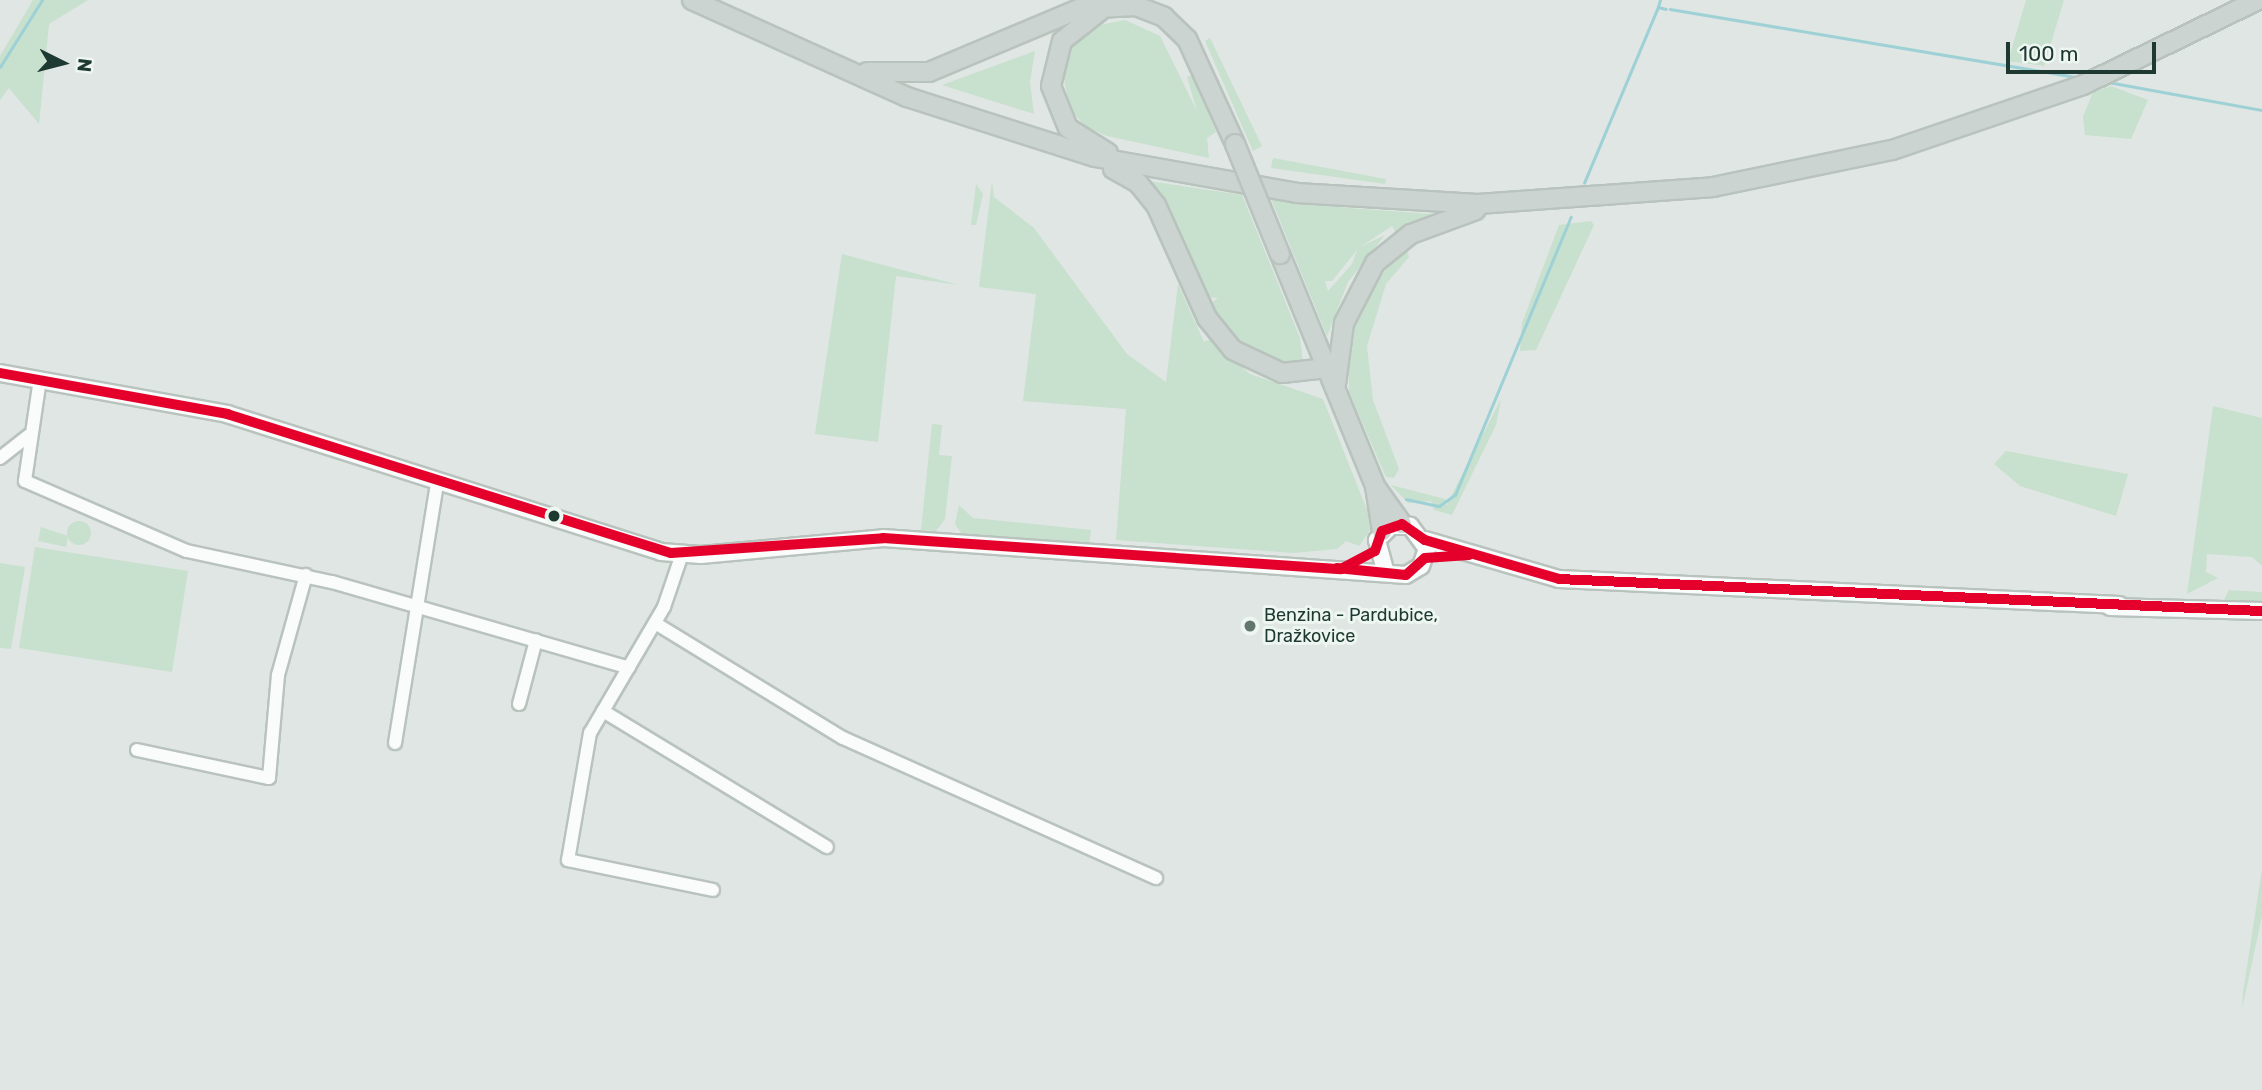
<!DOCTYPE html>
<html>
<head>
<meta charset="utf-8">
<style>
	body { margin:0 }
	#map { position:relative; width:2262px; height:1090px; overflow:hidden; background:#e0e6e3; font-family:Rubik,sans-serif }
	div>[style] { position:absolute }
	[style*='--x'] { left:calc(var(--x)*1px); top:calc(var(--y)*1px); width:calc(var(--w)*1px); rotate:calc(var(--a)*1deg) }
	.green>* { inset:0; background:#c8e0ce }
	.round { border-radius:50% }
	.stream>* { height:2.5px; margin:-1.25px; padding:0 1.25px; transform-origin:1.25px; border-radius:1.25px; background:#9ed1d6 }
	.roads { filter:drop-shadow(2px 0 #b9c3be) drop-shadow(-2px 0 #b9c3be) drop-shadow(0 2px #b9c3be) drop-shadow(0 -2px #b9c3be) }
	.street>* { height:12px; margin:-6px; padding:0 6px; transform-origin:6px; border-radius:6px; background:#fafbfb }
	.secondary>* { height:16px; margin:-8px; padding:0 8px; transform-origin:8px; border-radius:8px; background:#fafbfb }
	.primary>* { height:18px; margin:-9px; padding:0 9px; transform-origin:9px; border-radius:9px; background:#cbd4d1 }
	.bridges { filter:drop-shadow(2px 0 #bac3c0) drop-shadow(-2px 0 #bac3c0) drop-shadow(0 2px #bac3c0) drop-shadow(0 -2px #bac3c0) }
	.primary-bridge>* { height:18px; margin:-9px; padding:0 9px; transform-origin:9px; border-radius:9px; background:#cbd4d1 }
	.bus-1>* { height:10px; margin:-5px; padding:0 5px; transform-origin:5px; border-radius:5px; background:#e4002b }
	.dots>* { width:19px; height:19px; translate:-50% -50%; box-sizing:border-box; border:4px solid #edf6f1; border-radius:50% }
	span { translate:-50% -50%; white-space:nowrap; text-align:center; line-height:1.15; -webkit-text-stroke:6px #edf6f1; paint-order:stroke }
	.poi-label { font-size:18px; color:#1e3931 }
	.left { translate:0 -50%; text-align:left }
	.north { position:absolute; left:28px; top:28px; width:70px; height:70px; -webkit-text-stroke:5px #edf6f1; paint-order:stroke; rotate:96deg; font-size:19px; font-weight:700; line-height:28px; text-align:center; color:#1e3931 }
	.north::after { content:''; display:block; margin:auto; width:24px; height:32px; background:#1e3931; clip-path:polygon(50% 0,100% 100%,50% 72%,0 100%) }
	.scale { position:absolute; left:2006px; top:42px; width:150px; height:32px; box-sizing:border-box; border:4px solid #1e3931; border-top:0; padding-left:9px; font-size:21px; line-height:24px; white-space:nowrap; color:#1e3931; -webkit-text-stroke:5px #edf6f1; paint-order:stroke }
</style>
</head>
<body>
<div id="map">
	<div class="green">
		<div style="clip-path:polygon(33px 0,88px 0,49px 24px,39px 124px,9px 88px,0 100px,0 56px)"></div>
		<div style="clip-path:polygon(2026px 0,2064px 0,2044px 66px,2008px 61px)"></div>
		<div style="clip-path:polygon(1125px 20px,1160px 36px,1197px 111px,1187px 77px,1192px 75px,1216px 132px,1207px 138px,1209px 158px,1107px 136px,1085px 126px,1070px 109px,1063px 74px,1073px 42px,1100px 25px)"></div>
		<div style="clip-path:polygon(1210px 38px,1262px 146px,1253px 151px,1205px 41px)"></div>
		<div style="clip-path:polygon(1035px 51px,1030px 82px,1034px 114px,942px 85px)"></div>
		<div style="clip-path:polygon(2111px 86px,2148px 100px,2131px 139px,2085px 135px,2083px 117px,2093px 92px)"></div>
		<div style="clip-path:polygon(1273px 158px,1386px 179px,1385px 184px,1271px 168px)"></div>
		<div style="clip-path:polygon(992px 181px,994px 197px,1034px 228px,1127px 354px,1166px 382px,1178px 284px,1204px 342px,1210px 339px,1250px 374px,1323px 399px,1369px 515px,1370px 530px,1359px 546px,1346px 541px,1337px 549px,1293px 553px,1116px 540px,1126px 409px,1023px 401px,1036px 294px,979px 287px)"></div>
		<div style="clip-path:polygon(1149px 181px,1242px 195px,1300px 338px,1303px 362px,1275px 362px,1239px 343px,1213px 312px,1210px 304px,1218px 298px,1206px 297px)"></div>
		<div style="clip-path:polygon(976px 184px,983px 194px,976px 225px,971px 225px)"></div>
		<div style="clip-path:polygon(evenodd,1271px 199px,1349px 208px,1432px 214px,1396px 233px,1392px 226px,1360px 247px,1385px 235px,1348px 282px,1327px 336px,1271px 199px,1357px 250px,1352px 264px,1328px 291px,1325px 281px,1332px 281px,1357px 250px)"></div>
		<div style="clip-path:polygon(1591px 221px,1594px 225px,1536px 350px,1520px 351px,1522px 323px,1559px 225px)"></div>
		<div style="clip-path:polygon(1406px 247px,1409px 257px,1386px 284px,1367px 346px,1373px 400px,1399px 469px,1394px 478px,1386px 477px,1349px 392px,1348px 343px,1368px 290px)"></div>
		<div style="clip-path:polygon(842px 254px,959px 285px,896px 276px,878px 442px,815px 434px)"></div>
		<div style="clip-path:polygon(1501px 399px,1496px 425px,1452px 515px,1434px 510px,1431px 501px,1408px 503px,1391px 485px,1445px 499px,1446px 506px)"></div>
		<div style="clip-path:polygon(2213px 406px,2262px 418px,2262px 566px,2252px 557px,2207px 554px,2206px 572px,2218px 578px,2187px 594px)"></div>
		<div style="clip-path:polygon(932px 424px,942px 425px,939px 455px,952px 456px,945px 519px,936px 531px,921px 530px)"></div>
		<div style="clip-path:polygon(2006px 451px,2128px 474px,2116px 516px,2020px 486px,1994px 464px)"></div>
		<div style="clip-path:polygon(959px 505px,973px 518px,1091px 530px,1089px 545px,962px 534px,955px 524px)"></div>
		<div class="round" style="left:67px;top:521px;width:24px;height:24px"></div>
		<div style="clip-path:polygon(41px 527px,68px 536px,66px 547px,38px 541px)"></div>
		<div style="clip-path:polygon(35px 547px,188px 571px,172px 672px,19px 648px)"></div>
		<div style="clip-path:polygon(0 563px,25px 567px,11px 649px,0 648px)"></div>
		<div style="clip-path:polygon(2229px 590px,2262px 592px,2262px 602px,2224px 600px)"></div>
		<div style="clip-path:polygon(2262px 869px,2262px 916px,2242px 1009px,2243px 993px)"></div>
	</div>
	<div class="stream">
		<div style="--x:1658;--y:7;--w:7;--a:-74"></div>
		<div style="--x:1670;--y:9;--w:417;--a:9.5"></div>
		<div style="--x:0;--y:67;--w:79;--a:-57.9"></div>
		<div style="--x:2108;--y:82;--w:157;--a:10.3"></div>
		<div style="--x:1584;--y:183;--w:191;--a:-67.2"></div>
		<div style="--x:1658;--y:7;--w:8;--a:14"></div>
		<div style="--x:1406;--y:499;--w:34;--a:12"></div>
		<div style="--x:1439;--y:506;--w:19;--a:-35"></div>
		<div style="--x:1455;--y:495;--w:301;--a:-67.4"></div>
	</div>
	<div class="roads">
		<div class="street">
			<div style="--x:40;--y:379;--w:103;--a:98.4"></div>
			<div style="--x:25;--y:481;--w:176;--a:23.4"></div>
			<div style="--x:187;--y:551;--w:148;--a:12.1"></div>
			<div style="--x:332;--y:582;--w:309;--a:16.1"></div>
			<div style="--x:0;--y:458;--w:36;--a:-38"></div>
			<div style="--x:682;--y:554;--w:56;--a:108.8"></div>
			<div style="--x:664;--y:607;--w:146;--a:120.4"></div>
			<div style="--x:590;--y:733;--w:129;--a:99.8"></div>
			<div style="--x:568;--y:860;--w:148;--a:11.7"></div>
			<div style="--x:655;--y:623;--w:220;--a:31.5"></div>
			<div style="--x:843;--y:738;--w:343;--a:24.1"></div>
			<div style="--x:519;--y:704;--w:66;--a:-75.1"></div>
			<div style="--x:603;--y:711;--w:262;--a:31.3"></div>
			<div style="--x:395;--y:743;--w:263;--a:-80.8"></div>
			<div style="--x:137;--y:750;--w:135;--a:12"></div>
			<div style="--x:269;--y:778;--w:103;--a:-85"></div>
			<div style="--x:278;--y:675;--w:104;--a:-74.4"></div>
		</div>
		<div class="secondary">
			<div style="--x:0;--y:373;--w:231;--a:10.2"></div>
			<div style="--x:227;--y:414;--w:455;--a:17.6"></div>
			<div style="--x:661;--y:552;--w:40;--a:4.3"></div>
			<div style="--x:701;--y:555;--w:183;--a:-5.3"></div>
			<div style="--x:883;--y:538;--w:524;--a:4.05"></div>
			<div style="--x:1406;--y:575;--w:17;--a:-31"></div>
			<div style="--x:1421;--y:566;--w:18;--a:-71"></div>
			<div style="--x:1427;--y:549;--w:29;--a:-126"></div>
			<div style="--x:1410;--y:526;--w:19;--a:180"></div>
			<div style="--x:1391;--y:526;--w:20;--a:135"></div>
			<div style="--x:1377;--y:540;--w:31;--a:75"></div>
			<div style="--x:1425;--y:540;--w:140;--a:16.2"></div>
			<div style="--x:1559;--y:579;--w:561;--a:2.66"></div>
			<div style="--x:2110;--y:607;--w:152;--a:1.5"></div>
		</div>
		<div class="primary">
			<div style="--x:692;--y:0;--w:236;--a:24.3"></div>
			<div style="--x:907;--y:97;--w:197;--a:17.7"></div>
			<div style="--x:1095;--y:157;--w:205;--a:10.1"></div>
			<div style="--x:1297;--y:193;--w:181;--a:3.5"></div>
			<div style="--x:1478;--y:204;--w:236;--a:-4.1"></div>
			<div style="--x:1713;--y:187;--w:183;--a:-11.7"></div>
			<div style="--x:1892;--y:150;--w:202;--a:-18.8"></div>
			<div style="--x:2083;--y:85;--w:195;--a:-25.9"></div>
			<div style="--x:1100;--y:11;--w:48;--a:141.7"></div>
			<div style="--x:1062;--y:41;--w:46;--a:103.7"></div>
			<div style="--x:1051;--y:86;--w:45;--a:68"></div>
			<div style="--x:1068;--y:128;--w:47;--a:32"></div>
			<div style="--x:867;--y:72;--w:62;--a:0"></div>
			<div style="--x:929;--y:72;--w:163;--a:-22.8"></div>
			<div style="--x:1079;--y:9;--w:57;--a:-3"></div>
			<div style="--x:1136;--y:6;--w:30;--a:21"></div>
			<div style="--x:1164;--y:17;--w:32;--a:44"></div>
			<div style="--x:1187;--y:39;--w:115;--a:65.4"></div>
			<div style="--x:1113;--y:169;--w:29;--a:29"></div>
			<div style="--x:1138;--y:183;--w:28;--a:51"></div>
			<div style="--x:1156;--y:205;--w:124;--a:65.7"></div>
			<div style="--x:1207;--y:318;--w:41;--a:50.9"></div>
			<div style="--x:1233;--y:350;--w:54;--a:25.1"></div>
			<div style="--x:1282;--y:373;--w:45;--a:-6.3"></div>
			<div style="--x:1280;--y:254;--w:251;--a:67.7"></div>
			<div style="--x:1375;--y:486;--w:46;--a:81.2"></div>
			<div style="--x:1336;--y:384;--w:62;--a:-82.5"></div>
			<div style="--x:1344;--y:323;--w:68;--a:-62.7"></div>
			<div style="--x:1375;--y:263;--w:46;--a:-38.9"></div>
			<div style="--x:1411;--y:234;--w:69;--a:-20.3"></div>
			<div style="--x:1377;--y:489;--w:43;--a:54.5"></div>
		</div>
	</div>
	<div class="bridges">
		<div class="primary-bridge">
			<div style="--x:1235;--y:144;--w:119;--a:67.8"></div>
		</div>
	</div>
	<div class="bus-1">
		<div style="--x:0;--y:373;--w:231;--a:10.2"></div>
		<div style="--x:227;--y:414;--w:465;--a:17.4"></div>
		<div style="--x:671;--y:553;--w:213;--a:-4"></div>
		<div style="--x:883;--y:538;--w:459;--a:3.9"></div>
		<div style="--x:1341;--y:569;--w:38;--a:-28"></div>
		<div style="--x:1375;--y:551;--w:21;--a:-71"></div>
		<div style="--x:1382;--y:531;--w:21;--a:-19"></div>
		<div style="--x:1402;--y:524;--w:28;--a:35"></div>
		<div style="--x:1425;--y:540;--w:140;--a:16.2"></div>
		<div style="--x:1559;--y:579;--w:704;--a:2.61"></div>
		<div style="--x:1337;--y:568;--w:69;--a:5.8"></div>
		<div style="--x:1406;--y:575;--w:25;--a:-42"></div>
		<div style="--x:1425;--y:558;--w:44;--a:-3.9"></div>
	</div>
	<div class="dots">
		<div style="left:554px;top:516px;background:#1e3931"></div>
		<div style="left:1250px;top:626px;background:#62766f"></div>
	</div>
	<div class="poi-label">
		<span class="left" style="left:1264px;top:626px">Benzina - Pardubice,<br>Dražkovice</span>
	</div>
	<div class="north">N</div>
	<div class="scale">100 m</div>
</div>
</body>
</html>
